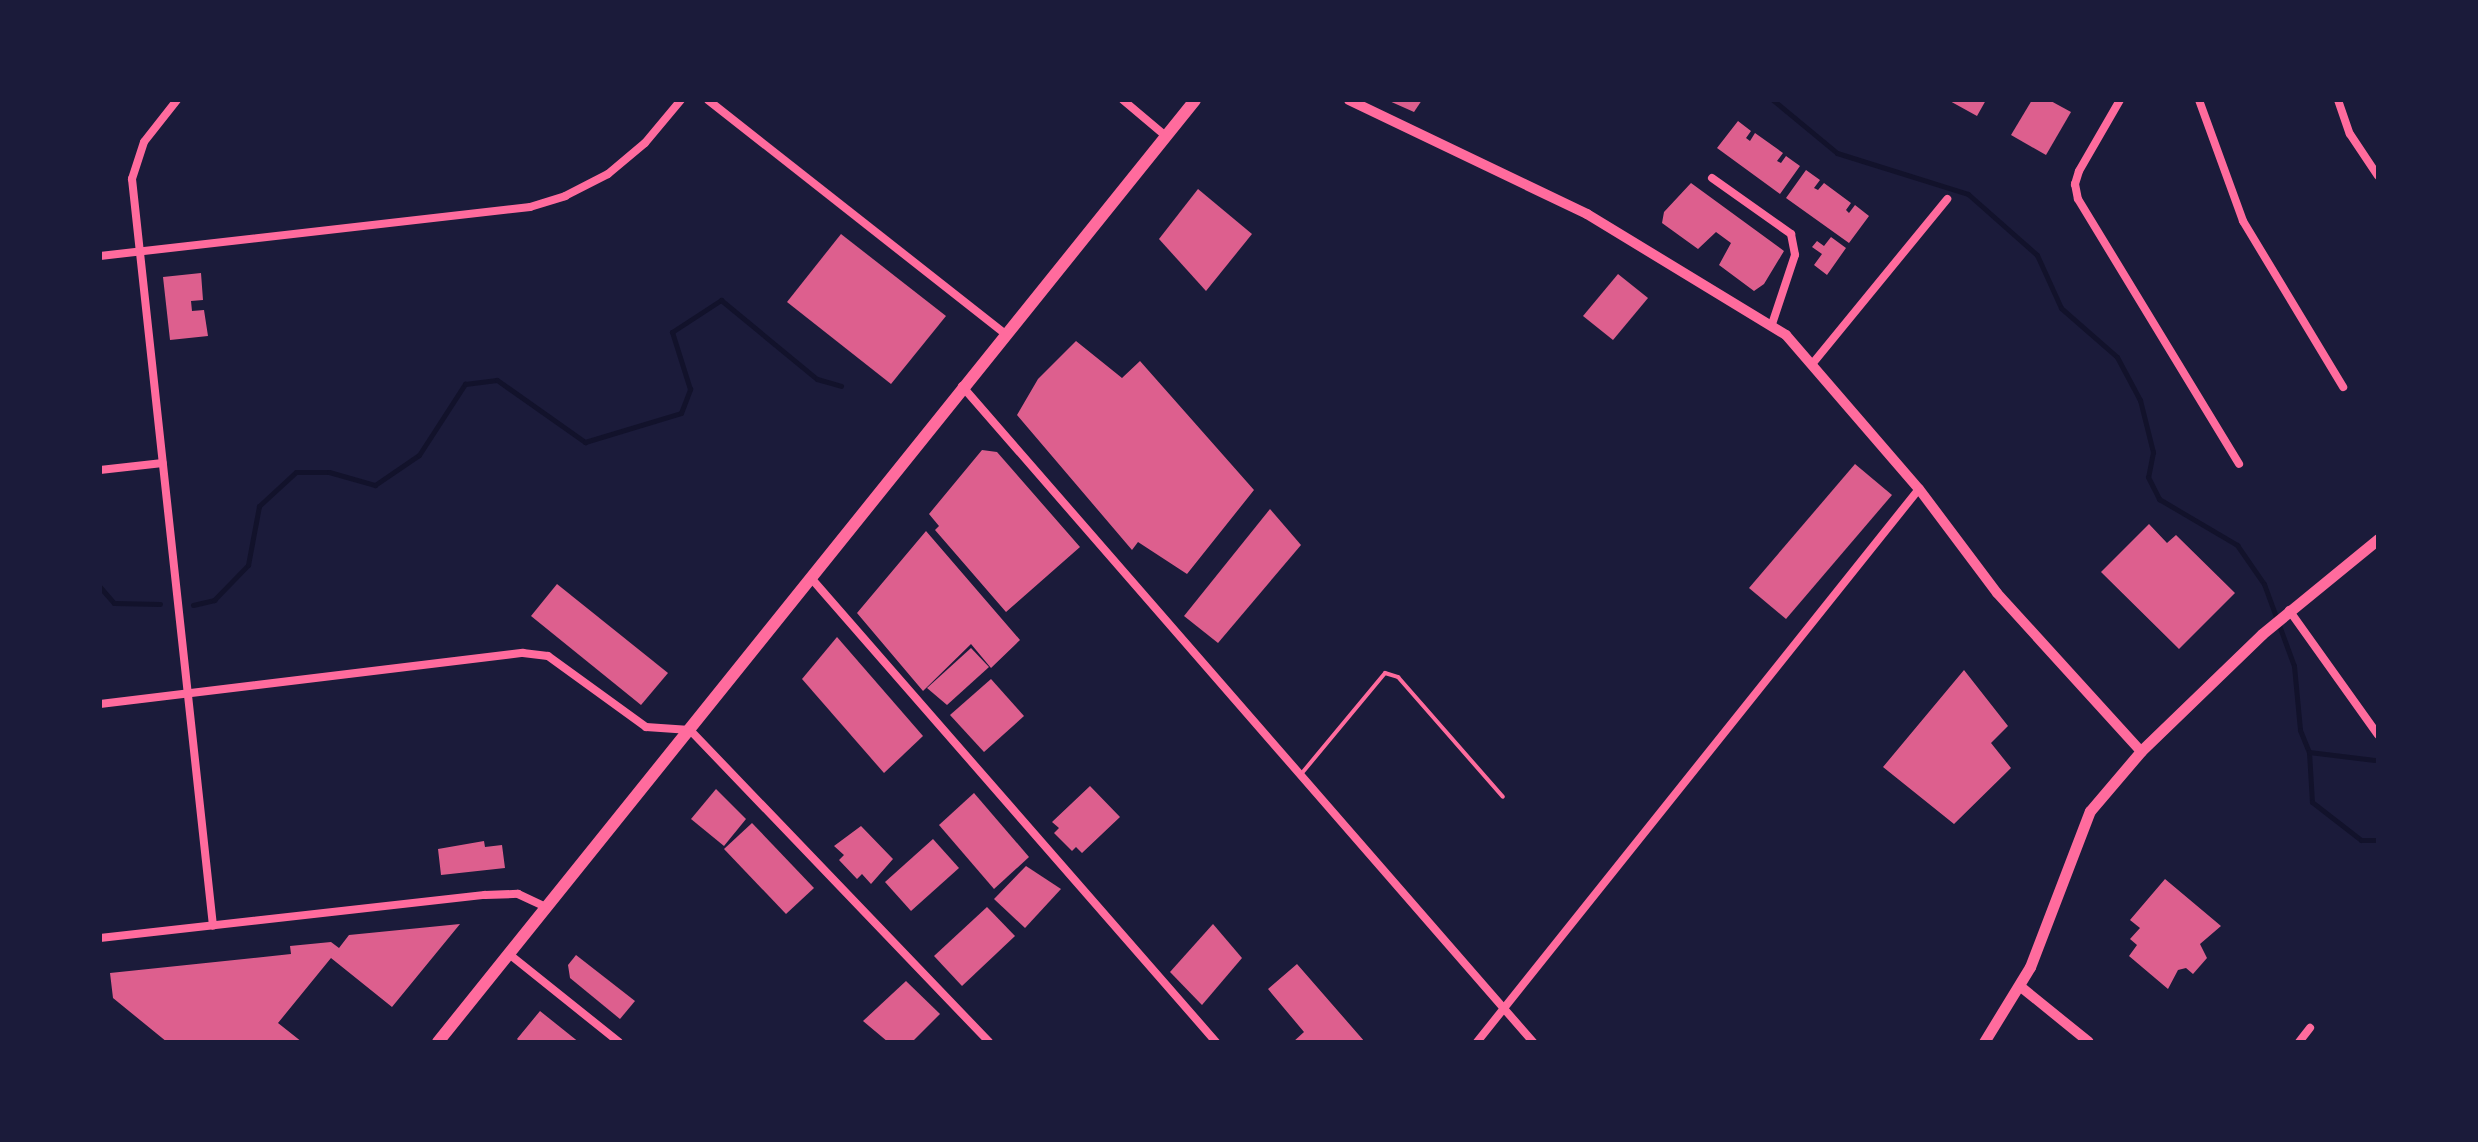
<!DOCTYPE html>
<html>
<head>
<meta charset="utf-8">
<style>
	body { margin:0 }
	#map { position:relative; width:2478px; height:1142px; overflow:hidden; background:#1b1b3a; font-family:"Golos Text",sans-serif }
	div>[style] { position:absolute }
	[style*='--x'] { left:calc(var(--x)*1px); top:calc(var(--y)*1px); width:calc(var(--w)*1px); rotate:calc(var(--a)*1deg) }
	.stream>* { height:5px; margin:-2.5px; padding:0 2.5px; transform-origin:2.5px; border-radius:2.5px; background:#12122b }
	.building>* { inset:0; background:#dd5f8e }
	.service>* { height:4px; margin:-2px; padding:0 2px; transform-origin:2px; border-radius:2px; background:#ff6b9d }
	.minor>* { height:8px; margin:-4px; padding:0 4px; transform-origin:4px; border-radius:4px; background:#ff6b9d }
	.tertiary>* { height:10px; margin:-5px; padding:0 5px; transform-origin:5px; border-radius:5px; background:#ff6b9d }
	.secondary>* { height:11px; margin:-5.5px; padding:0 5.5px; transform-origin:5.5px; border-radius:5.5px; background:#ff6b9d }
	.primary>* { height:12px; margin:-6px; padding:0 6px; transform-origin:6px; border-radius:6px; background:#ff6b9d }
	span { translate:-50% -50%; white-space:nowrap; text-align:center; line-height:1.15; -webkit-text-stroke:8px #1b1b3a; paint-order:stroke }
	.frame { position:absolute; inset:0; border:102px solid #1b1b3a; pointer-events:none }
</style>
</head>
<body>
<div id="map">
	<div class="stream">
		<div style="--x:1773;--y:100;--w:83;--a:39.6"></div>
		<div style="--x:1837;--y:153;--w:137;--a:17.4"></div>
		<div style="--x:1968;--y:194;--w:92;--a:41.5"></div>
		<div style="--x:2037;--y:255;--w:58;--a:65.6"></div>
		<div style="--x:2061;--y:308;--w:74;--a:41.2"></div>
		<div style="--x:2117;--y:357;--w:49;--a:61.9"></div>
		<div style="--x:2140;--y:400;--w:54;--a:76"></div>
		<div style="--x:2153;--y:452;--w:25;--a:101"></div>
		<div style="--x:2148;--y:477;--w:25;--a:63"></div>
		<div style="--x:2159;--y:499;--w:91;--a:30.5"></div>
		<div style="--x:2237;--y:545;--w:47;--a:55.3"></div>
		<div style="--x:2264;--y:584;--w:87;--a:69.9"></div>
		<div style="--x:2294;--y:666;--w:64;--a:84.6"></div>
		<div style="--x:2300;--y:730;--w:24;--a:68"></div>
		<div style="--x:2309;--y:752;--w:50;--a:86.6"></div>
		<div style="--x:2312;--y:802;--w:62;--a:37.8"></div>
		<div style="--x:2361;--y:840;--w:17;--a:0"></div>
		<div style="--x:100;--y:587;--w:21;--a:49"></div>
		<div style="--x:114;--y:603;--w:46;--a:1.2"></div>
		<div style="--x:193;--y:605;--w:22;--a:-13"></div>
		<div style="--x:214;--y:600;--w:49;--a:-45.8"></div>
		<div style="--x:248;--y:565;--w:60;--a:-79.4"></div>
		<div style="--x:259;--y:506;--w:50;--a:-42.6"></div>
		<div style="--x:296;--y:472;--w:33;--a:0"></div>
		<div style="--x:329;--y:472;--w:48;--a:15.8"></div>
		<div style="--x:375;--y:485;--w:53;--a:-34.3"></div>
		<div style="--x:419;--y:455;--w:85;--a:-57.1"></div>
		<div style="--x:465;--y:384;--w:32;--a:-7"></div>
		<div style="--x:497;--y:380;--w:108;--a:35.2"></div>
		<div style="--x:585;--y:442;--w:100;--a:-16.8"></div>
		<div style="--x:681;--y:413;--w:26;--a:-69"></div>
		<div style="--x:690;--y:389;--w:60;--a:-107.5"></div>
		<div style="--x:672;--y:332;--w:59;--a:-33.1"></div>
		<div style="--x:721;--y:300;--w:124;--a:39.5"></div>
		<div style="--x:817;--y:379;--w:25;--a:16"></div>
		<div style="--x:2309;--y:752;--w:66;--a:6.9"></div>
	</div>
	<div class="building">
		<div style="clip-path:polygon(1387px 100px,1422px 100px,1414px 112px)"></div>
		<div style="clip-path:polygon(1948px 100px,1986px 100px,1977px 116px)"></div>
		<div style="clip-path:polygon(2032px 100px,2049px 100px,2071px 112px,2046px 155px,2011px 135px)"></div>
		<div style="clip-path:polygon(1738px 121px,1751px 131px,1746px 138px,1750px 141px,1755px 133px,1783px 153px,1777px 161px,1781px 163px,1786px 156px,1800px 166px,1780px 194px,1717px 148px)"></div>
		<div style="clip-path:polygon(1806px 170px,1820px 180px,1814px 188px,1818px 190px,1824px 183px,1851px 203px,1846px 210px,1849px 213px,1855px 205px,1869px 216px,1849px 243px,1786px 198px)"></div>
		<div style="clip-path:polygon(1691px 183px,1784px 251px,1764px 284px,1754px 291px,1719px 265px,1731px 243px,1716px 232px,1698px 249px,1662px 223px,1664px 212px)"></div>
		<div style="clip-path:polygon(1198px 189px,1252px 234px,1206px 291px,1159px 239px)"></div>
		<div style="clip-path:polygon(841px 234px,946px 316px,891px 384px,787px 302px)"></div>
		<div style="clip-path:polygon(1831px 237px,1846px 248px,1827px 275px,1814px 265px,1822px 254px,1812px 247px,1817px 241px,1824px 246px)"></div>
		<div style="clip-path:polygon(201px 273px,203px 300px,191px 301px,192px 311px,204px 310px,208px 336px,170px 340px,163px 277px)"></div>
		<div style="clip-path:polygon(1618px 274px,1648px 298px,1613px 340px,1583px 316px)"></div>
		<div style="clip-path:polygon(1076px 341px,1122px 378px,1140px 361px,1254px 490px,1187px 574px,1138px 542px,1132px 550px,1017px 415px,1038px 379px)"></div>
		<div style="clip-path:polygon(982px 450px,997px 452px,1080px 547px,1006px 612px,935px 530px,939px 526px,929px 514px)"></div>
		<div style="clip-path:polygon(1855px 464px,1892px 495px,1786px 619px,1749px 588px)"></div>
		<div style="clip-path:polygon(1270px 509px,1301px 545px,1218px 643px,1184px 616px)"></div>
		<div style="clip-path:polygon(2149px 524px,2167px 543px,2176px 535px,2235px 593px,2179px 649px,2101px 572px)"></div>
		<div style="clip-path:polygon(926px 531px,1020px 640px,991px 668px,971px 644px,923px 691px,857px 613px)"></div>
		<div style="clip-path:polygon(557px 584px,668px 673px,641px 705px,531px 616px)"></div>
		<div style="clip-path:polygon(837px 637px,923px 736px,884px 773px,802px 679px)"></div>
		<div style="clip-path:polygon(971px 648px,989px 667px,947px 705px,927px 688px)"></div>
		<div style="clip-path:polygon(1964px 670px,2008px 726px,1991px 743px,2011px 768px,1954px 824px,1883px 767px)"></div>
		<div style="clip-path:polygon(991px 679px,1024px 716px,984px 752px,950px 715px)"></div>
		<div style="clip-path:polygon(1090px 786px,1120px 817px,1082px 853px,1076px 847px,1072px 851px,1054px 833px,1059px 828px,1052px 822px)"></div>
		<div style="clip-path:polygon(716px 789px,746px 819px,724px 846px,691px 819px)"></div>
		<div style="clip-path:polygon(974px 793px,1029px 857px,994px 889px,939px 825px)"></div>
		<div style="clip-path:polygon(752px 823px,814px 888px,786px 914px,724px 849px)"></div>
		<div style="clip-path:polygon(861px 826px,893px 859px,871px 884px,862px 874px,857px 879px,839px 860px,844px 855px,834px 846px)"></div>
		<div style="clip-path:polygon(933px 839px,959px 868px,911px 911px,885px 882px)"></div>
		<div style="clip-path:polygon(484px 841px,485px 847px,502px 845px,505px 868px,441px 875px,438px 849px)"></div>
		<div style="clip-path:polygon(1026px 866px,1061px 889px,1025px 928px,994px 899px)"></div>
		<div style="clip-path:polygon(2165px 879px,2221px 926px,2200px 944px,2207px 958px,2193px 974px,2186px 968px,2178px 970px,2168px 989px,2129px 956px,2137px 945px,2130px 939px,2140px 928px,2130px 920px)"></div>
		<div style="clip-path:polygon(987px 907px,1015px 936px,962px 986px,934px 956px)"></div>
		<div style="clip-path:polygon(460px 924px,392px 1007px,331px 958px,278px 1023px,302px 1042px,167px 1042px,113px 998px,110px 973px,291px 954px,290px 946px,331px 942px,339px 948px,349px 935px)"></div>
		<div style="clip-path:polygon(1213px 924px,1242px 958px,1202px 1005px,1170px 972px)"></div>
		<div style="clip-path:polygon(576px 955px,635px 1001px,620px 1019px,570px 978px,568px 965px)"></div>
		<div style="clip-path:polygon(1297px 964px,1365px 1042px,1293px 1042px,1304px 1032px,1268px 989px)"></div>
		<div style="clip-path:polygon(906px 981px,940px 1014px,912px 1042px,888px 1042px,863px 1021px)"></div>
		<div style="clip-path:polygon(540px 1011px,575px 1039px,579px 1042px,520px 1042px,517px 1039px)"></div>
	</div>
	<div class="service">
		<div style="--x:1302;--y:773;--w:130;--a:-50.3"></div>
		<div style="--x:1385;--y:673;--w:14;--a:17"></div>
		<div style="--x:1398;--y:677;--w:159;--a:48.8"></div>
	</div>
	<div class="minor">
		<div style="--x:177;--y:100;--w:53;--a:128.2"></div>
		<div style="--x:144;--y:142;--w:39;--a:108"></div>
		<div style="--x:132;--y:179;--w:751;--a:83.81"></div>
		<div style="--x:708;--y:100;--w:377;--a:38.2"></div>
		<div style="--x:1123;--y:100;--w:57;--a:40.1"></div>
		<div style="--x:2120;--y:100;--w:82;--a:120"></div>
		<div style="--x:2079;--y:171;--w:14;--a:107"></div>
		<div style="--x:2075;--y:184;--w:15;--a:79"></div>
		<div style="--x:2078;--y:199;--w:310;--a:58.7"></div>
		<div style="--x:2199;--y:100;--w:129;--a:70"></div>
		<div style="--x:2243;--y:221;--w:194;--a:58.9"></div>
		<div style="--x:2338;--y:100;--w:36;--a:71"></div>
		<div style="--x:2350;--y:134;--w:50;--a:56.3"></div>
		<div style="--x:1712;--y:178;--w:97;--a:35.3"></div>
		<div style="--x:1791;--y:234;--w:21;--a:79"></div>
		<div style="--x:1795;--y:255;--w:73;--a:108.4"></div>
		<div style="--x:100;--y:256;--w:433;--a:-6.5"></div>
		<div style="--x:530;--y:207;--w:37;--a:-17"></div>
		<div style="--x:565;--y:196;--w:48;--a:-27.1"></div>
		<div style="--x:608;--y:174;--w:48;--a:-40"></div>
		<div style="--x:645;--y:143;--w:56;--a:-50.1"></div>
		<div style="--x:1813;--y:363;--w:212;--a:-50.7"></div>
		<div style="--x:962;--y:386;--w:870;--a:48.96"></div>
		<div style="--x:100;--y:470;--w:63;--a:-6.3"></div>
		<div style="--x:811;--y:578;--w:616;--a:48.88"></div>
		<div style="--x:2289;--y:610;--w:153;--a:54.5"></div>
		<div style="--x:100;--y:704;--w:426;--a:-6.9"></div>
		<div style="--x:523;--y:653;--w:25;--a:7"></div>
		<div style="--x:548;--y:656;--w:121;--a:35.9"></div>
		<div style="--x:646;--y:727;--w:44;--a:3.9"></div>
		<div style="--x:690;--y:730;--w:432;--a:46.2"></div>
		<div style="--x:100;--y:938;--w:387;--a:-6.4"></div>
		<div style="--x:485;--y:895;--w:33;--a:-2"></div>
		<div style="--x:518;--y:894;--w:31;--a:25"></div>
		<div style="--x:509;--y:954;--w:141;--a:38.7"></div>
		<div style="--x:1477;--y:1042;--w:708;--a:-51.37"></div>
		<div style="--x:2299;--y:1042;--w:18;--a:-52"></div>
	</div>
	<div class="tertiary">
		<div style="--x:1349;--y:100;--w:264;--a:25.6"></div>
		<div style="--x:1587;--y:214;--w:233;--a:31.3"></div>
		<div style="--x:1786;--y:335;--w:203;--a:49.2"></div>
		<div style="--x:1919;--y:489;--w:130;--a:53.1"></div>
		<div style="--x:1997;--y:593;--w:214;--a:47.7"></div>
		<div style="--x:2021;--y:987;--w:87;--a:39"></div>
	</div>
	<div class="secondary">
		<div style="--x:1984;--y:1042;--w:88;--a:-58.5"></div>
		<div style="--x:2030;--y:967;--w:167;--a:-69"></div>
		<div style="--x:2090;--y:811;--w:79;--a:-49.6"></div>
		<div style="--x:2141;--y:751;--w:168;--a:-44"></div>
		<div style="--x:2262;--y:634;--w:150;--a:-39.3"></div>
	</div>
	<div class="primary">
		<div style="--x:438;--y:1042;--w:1208;--a:-51.21"></div>
	</div>
	<div class="frame"></div>
</div>
</body>
</html>
